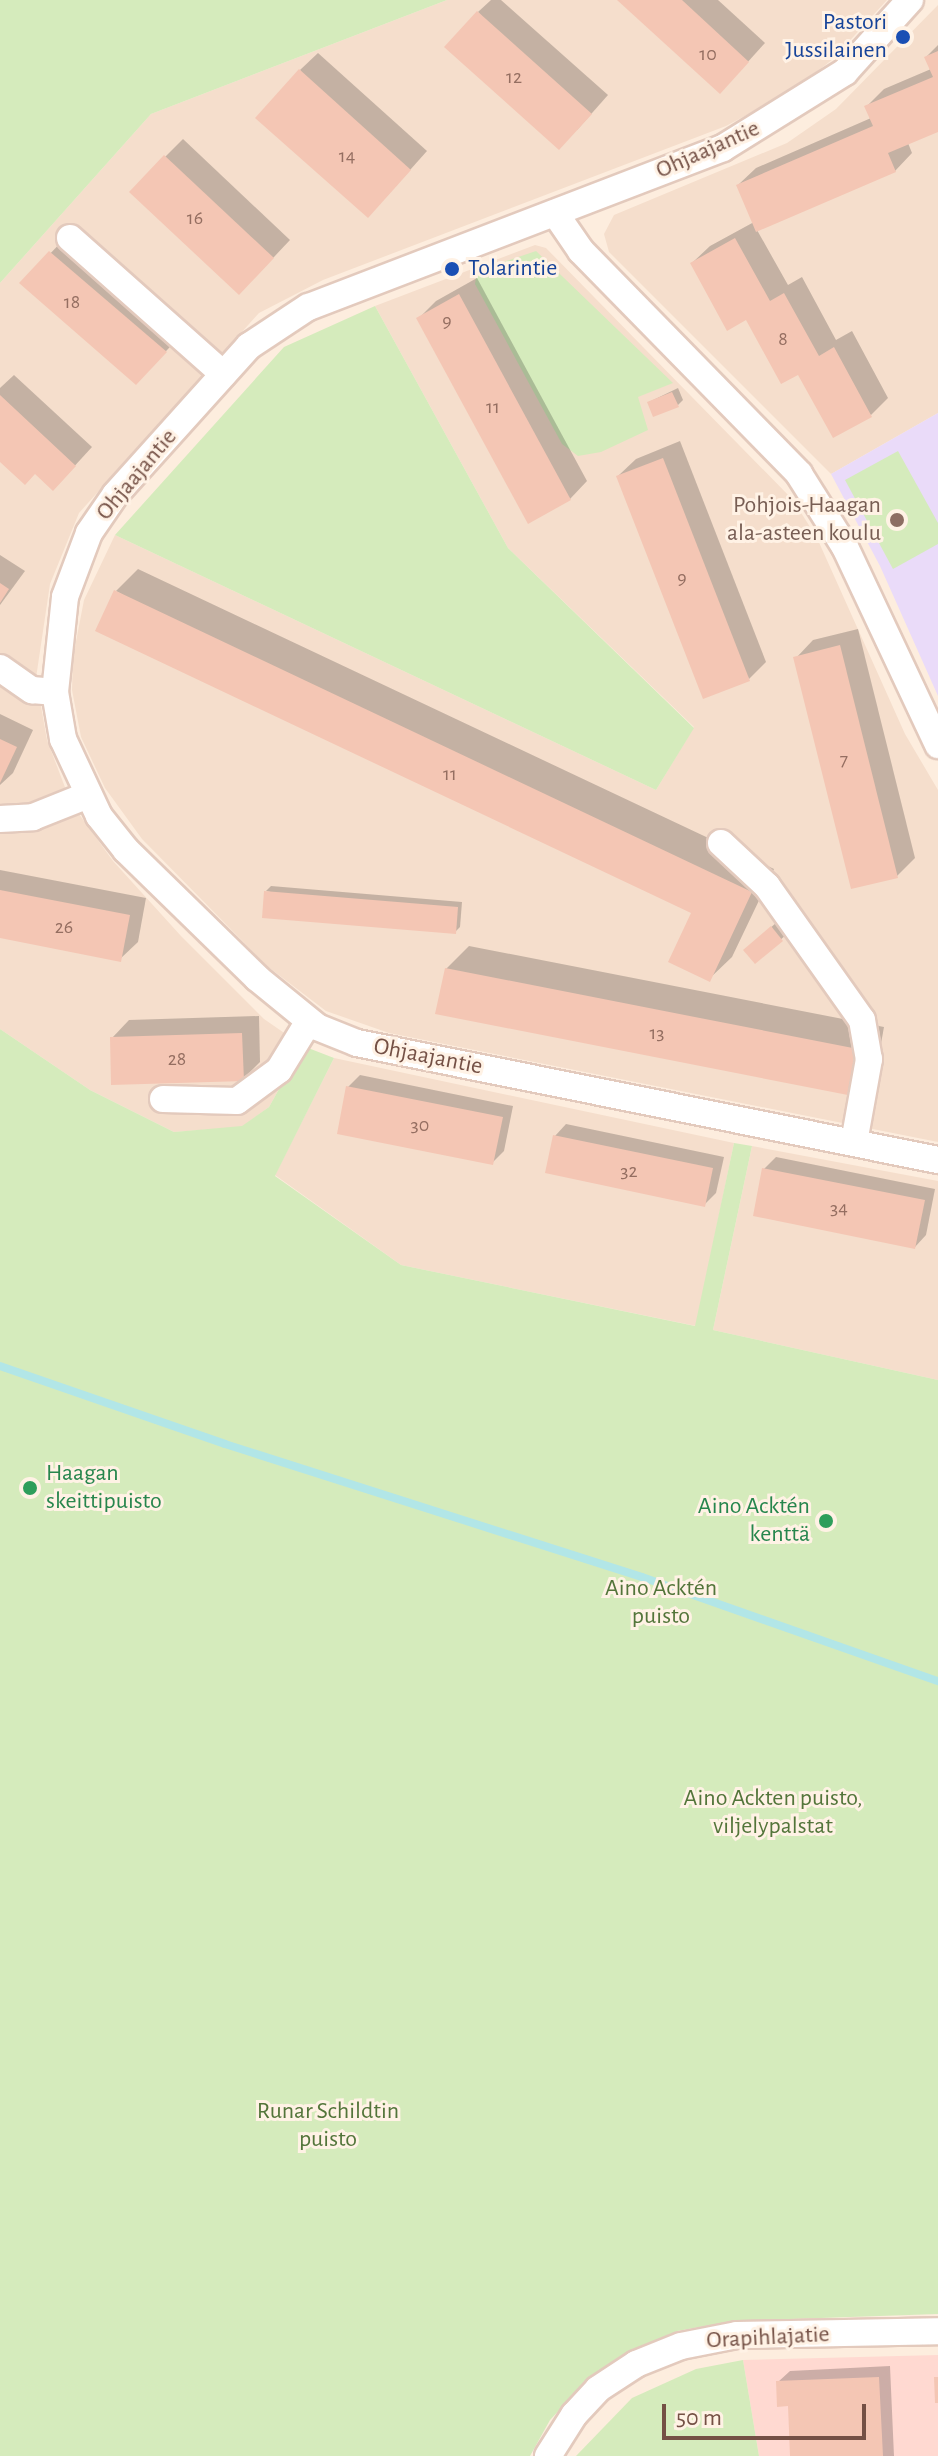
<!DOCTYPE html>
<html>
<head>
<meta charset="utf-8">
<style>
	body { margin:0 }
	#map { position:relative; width:938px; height:2456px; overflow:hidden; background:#fdedde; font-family:"Alegreya Sans",sans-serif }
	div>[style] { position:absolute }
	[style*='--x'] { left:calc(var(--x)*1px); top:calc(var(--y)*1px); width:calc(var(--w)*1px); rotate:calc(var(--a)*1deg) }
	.residential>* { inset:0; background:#f5decc }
	.commercial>* { inset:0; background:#ffd9d1 }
	.education>* { inset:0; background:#eadbf9 }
	.green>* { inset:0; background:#d5ebbc }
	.shadow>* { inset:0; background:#0003 }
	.stream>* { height:8px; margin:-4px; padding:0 4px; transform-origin:4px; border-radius:4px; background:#b2e6e7 }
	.building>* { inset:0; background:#f4c6b4 }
	.roads { filter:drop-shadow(2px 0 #e3cabd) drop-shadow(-2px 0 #e3cabd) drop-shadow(0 2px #e3cabd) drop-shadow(0 -2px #e3cabd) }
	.minor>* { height:26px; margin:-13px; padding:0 13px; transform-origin:13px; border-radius:13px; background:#fff }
	.dots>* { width:22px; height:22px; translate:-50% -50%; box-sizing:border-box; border:4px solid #fff2e5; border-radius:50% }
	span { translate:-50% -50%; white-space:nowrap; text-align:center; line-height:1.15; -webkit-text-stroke:6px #fff2e5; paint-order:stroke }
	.number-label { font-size:20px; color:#946e61 }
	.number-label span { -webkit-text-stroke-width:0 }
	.transit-label { font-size:24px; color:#164399 }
	.right { translate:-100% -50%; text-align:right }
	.left { translate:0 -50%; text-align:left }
	.street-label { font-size:24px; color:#745045 }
	.education-label { font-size:24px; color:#785e54 }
	.leisure-label { font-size:24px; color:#27864d }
	.park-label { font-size:24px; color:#53753a }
	.scale { position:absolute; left:662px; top:2404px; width:204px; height:36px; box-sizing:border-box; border:4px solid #745045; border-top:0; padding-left:10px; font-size:24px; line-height:28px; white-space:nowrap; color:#745045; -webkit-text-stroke:6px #fff2e5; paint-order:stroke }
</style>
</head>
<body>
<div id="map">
	<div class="residential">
		<div style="clip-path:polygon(447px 0,887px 0,833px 59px,792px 91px,726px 126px,323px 280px,259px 313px,79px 513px,50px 584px,36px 678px,47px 740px,71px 803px,113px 861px,181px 936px,264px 1019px,303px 1046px,269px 1107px,242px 1127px,174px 1132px,90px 1090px,0 1029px,0 283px,151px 114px)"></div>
		<div style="clip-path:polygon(938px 5px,938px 413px,831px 474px,609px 252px,604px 234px,614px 215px,787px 143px,836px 109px)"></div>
		<div style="clip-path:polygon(535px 245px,546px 248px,793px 500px,817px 538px,905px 734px,938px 790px,938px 1142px,389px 1033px,326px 1011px,267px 966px,142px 839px,105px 788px,81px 737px,72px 690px,73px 657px,84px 600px,115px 535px,656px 790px,694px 727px,508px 548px,375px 306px)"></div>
		<div style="clip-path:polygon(334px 1058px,734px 1143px,696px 1326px,401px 1265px,275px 1175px)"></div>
		<div style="clip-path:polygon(752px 1146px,938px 1181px,938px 1380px,713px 1330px)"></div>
	</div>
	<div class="commercial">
		<div style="clip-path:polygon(938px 2355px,938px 2456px,759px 2456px,743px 2360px)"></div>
	</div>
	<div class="education">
		<div style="clip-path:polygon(938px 413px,938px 696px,880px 566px,831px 474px)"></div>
	</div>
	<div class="green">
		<div style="clip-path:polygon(0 0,447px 0,151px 114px,0 283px)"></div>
		<div style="clip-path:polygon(536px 251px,673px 383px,638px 397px,648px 430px,601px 452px,578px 456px,562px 444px,475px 284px,477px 271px)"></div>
		<div style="clip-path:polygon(375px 306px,508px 548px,694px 728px,656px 790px,115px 535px,284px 347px)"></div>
		<div style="clip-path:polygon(898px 451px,938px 523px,938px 544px,893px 569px,845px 480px)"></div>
		<div style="clip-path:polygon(0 1029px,90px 1090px,174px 1132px,242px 1126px,269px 1107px,303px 1046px,334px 1058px,275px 1176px,401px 1265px,695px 1326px,734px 1143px,752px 1146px,713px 1330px,938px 1380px,938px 2314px,733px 2321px,677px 2331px,590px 2377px,550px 2420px,530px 2456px,0 2456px)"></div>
		<div style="clip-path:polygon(743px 2360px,759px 2456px,576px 2456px,632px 2398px,696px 2369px)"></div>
	</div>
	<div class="shadow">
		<div style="clip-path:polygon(491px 0,501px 0,608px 95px,577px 130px,478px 12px)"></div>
		<div style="clip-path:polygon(620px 0,718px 0,765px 43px,737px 74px)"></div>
		<div style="clip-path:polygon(938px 45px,938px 130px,908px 143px,912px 153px,895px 171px,757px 230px,788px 285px,802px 277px,836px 340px,852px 331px,888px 398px,871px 415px,799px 372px,692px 263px,710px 246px,754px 222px,738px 185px,756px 168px,871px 118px,866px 107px,884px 89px,931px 69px,926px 57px)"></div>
		<div style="clip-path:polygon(318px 53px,427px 151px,385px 198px,300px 70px)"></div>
		<div style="clip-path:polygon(183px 139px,290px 240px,257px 275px,165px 157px)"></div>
		<div style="clip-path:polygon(68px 235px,183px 333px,153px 365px,22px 283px)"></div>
		<div style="clip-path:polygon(477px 278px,587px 481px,570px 499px,419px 318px,436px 301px)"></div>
		<div style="clip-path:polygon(14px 375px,92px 447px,70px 471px,35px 472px,0 459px,0 388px)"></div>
		<div style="clip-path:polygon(678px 388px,683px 400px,677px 406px,649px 402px)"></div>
		<div style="clip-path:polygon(680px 441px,766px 662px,749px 679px,618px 476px,636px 459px)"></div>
		<div style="clip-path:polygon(0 555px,25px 571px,0 605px)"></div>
		<div style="clip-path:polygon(138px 569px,774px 869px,732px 957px,709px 979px,694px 912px,116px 591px)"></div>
		<div style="clip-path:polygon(858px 629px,915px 858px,897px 876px,796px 658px,813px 640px)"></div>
		<div style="clip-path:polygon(0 714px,33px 730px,13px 773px,0 785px)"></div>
		<div style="clip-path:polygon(0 870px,146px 898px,138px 942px,120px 959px,0 936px)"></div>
		<div style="clip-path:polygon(271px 886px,462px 902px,460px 927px,455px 932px,266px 891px)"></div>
		<div style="clip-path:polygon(777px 922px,787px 934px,755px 962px,751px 945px)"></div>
		<div style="clip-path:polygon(469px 946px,884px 1027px,876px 1071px,446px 969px)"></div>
		<div style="clip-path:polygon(259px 1016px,260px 1062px,243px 1079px,112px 1038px,129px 1020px)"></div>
		<div style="clip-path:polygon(360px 1075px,513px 1106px,504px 1151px,493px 1162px,348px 1087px)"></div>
		<div style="clip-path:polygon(566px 1124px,724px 1157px,716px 1193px,704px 1205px,555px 1136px)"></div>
		<div style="clip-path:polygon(776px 1157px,935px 1189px,926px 1235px,915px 1247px,764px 1169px)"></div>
		<div style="clip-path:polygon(890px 2366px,894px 2456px,792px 2456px,790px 2404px,778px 2382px,790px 2371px)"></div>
	</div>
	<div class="stream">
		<div style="--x:0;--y:1366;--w:238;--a:19.1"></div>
		<div style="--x:225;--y:1444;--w:438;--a:17.7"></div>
		<div style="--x:642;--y:1577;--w:314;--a:19.4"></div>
	</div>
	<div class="building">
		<div style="clip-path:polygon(617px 0,682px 0,749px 62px,720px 94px)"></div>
		<div style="clip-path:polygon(477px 11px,592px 114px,559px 150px,444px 47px)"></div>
		<div style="clip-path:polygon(938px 51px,938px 132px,888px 153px,896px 172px,756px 232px,736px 185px,873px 126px,864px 106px,933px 77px,924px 57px)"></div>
		<div style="clip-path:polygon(299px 69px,411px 170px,368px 218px,255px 118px)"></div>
		<div style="clip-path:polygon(164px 155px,274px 258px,239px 295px,129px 192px)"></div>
		<div style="clip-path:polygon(735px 238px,770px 301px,784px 293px,819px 356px,834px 347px,872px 417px,833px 438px,798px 375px,781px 384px,746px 320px,727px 331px,690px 263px)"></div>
		<div style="clip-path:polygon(49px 251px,167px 352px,136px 385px,19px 283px)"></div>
		<div style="clip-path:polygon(459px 294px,571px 500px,528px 524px,416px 318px)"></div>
		<div style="clip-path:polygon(672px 392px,679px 407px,653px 417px,647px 402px)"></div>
		<div style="clip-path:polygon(0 395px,76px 466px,53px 491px,35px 474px,25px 485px,0 462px)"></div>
		<div style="clip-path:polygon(663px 458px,750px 681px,703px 699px,616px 476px)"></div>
		<div style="clip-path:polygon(0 583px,9px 589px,0 603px)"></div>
		<div style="clip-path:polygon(114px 590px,752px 892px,710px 982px,668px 962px,691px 913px,95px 631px)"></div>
		<div style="clip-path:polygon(840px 645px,898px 878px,851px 889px,793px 657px)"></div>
		<div style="clip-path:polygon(0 739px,17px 747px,0 783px)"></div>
		<div style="clip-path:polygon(0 890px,130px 915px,121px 962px,0 938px)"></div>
		<div style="clip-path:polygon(264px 891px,458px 907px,456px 934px,262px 918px)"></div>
		<div style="clip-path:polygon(771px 926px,783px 941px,755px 964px,743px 950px)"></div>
		<div style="clip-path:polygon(445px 968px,863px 1050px,853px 1096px,435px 1014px)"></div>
		<div style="clip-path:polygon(242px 1033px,244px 1081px,111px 1085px,110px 1037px)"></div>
		<div style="clip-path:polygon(346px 1086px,503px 1117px,493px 1165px,337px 1134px)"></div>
		<div style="clip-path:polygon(553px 1135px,713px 1168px,705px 1207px,545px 1173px)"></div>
		<div style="clip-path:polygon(762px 1168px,925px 1200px,915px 1249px,753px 1216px)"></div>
		<div style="clip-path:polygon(879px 2377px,883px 2456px,790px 2456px,788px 2406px,777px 2407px,776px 2381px)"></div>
		<div style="clip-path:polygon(934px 2377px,938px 2377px,938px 2403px,935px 2403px)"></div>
	</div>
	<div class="roads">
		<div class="minor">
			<div style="--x:910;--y:0;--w:97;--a:132.1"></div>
			<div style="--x:845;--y:72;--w:144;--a:148.1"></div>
			<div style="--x:723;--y:148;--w:444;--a:159"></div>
			<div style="--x:308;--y:307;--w:71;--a:146.5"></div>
			<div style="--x:249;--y:346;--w:200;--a:132"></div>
			<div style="--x:115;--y:495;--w:46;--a:124.4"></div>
			<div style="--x:89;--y:533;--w:68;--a:110.6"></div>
			<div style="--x:65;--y:597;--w:96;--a:96"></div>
			<div style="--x:55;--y:692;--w:48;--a:80.3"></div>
			<div style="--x:63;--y:739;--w:85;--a:64.9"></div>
			<div style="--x:99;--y:816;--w:43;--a:51.5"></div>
			<div style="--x:126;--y:850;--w:183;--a:44.3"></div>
			<div style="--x:257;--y:978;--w:77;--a:39.2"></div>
			<div style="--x:317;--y:1027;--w:43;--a:21.8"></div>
			<div style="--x:357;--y:1043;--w:593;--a:11.39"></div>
			<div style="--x:555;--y:213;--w:46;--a:55.6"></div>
			<div style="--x:581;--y:251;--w:312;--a:45.6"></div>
			<div style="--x:799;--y:474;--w:86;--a:57.8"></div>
			<div style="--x:845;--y:547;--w:219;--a:64.8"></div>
			<div style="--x:70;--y:238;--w:205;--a:41.6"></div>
			<div style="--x:0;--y:668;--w:39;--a:35"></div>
			<div style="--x:32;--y:690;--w:23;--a:5"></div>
			<div style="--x:0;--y:819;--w:33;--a:-3"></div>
			<div style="--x:33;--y:817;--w:59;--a:-21.8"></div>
			<div style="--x:721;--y:843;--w:63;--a:43.1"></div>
			<div style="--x:767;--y:886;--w:164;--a:54.7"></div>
			<div style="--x:862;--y:1020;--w:40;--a:80"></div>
			<div style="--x:869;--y:1059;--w:84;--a:100.2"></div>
			<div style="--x:163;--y:1099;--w:74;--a:1.5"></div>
			<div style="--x:237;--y:1101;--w:52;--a:-36.4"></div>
			<div style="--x:279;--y:1070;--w:57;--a:-58.5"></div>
			<div style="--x:548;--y:2456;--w:49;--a:-57.6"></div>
			<div style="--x:574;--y:2415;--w:35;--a:-47"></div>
			<div style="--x:598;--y:2389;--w:45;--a:-33.3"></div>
			<div style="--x:636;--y:2364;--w:48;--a:-21.8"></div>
			<div style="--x:681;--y:2346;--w:57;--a:-11.1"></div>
			<div style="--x:737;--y:2335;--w:201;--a:-1.1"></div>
		</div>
	</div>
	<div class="dots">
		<div style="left:903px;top:37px;background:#1a4fb4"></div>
		<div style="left:452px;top:269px;background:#1a4fb4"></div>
		<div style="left:897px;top:520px;background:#8d6e63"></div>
		<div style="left:30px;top:1488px;background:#2e9e5b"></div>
		<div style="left:826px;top:1521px;background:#2e9e5b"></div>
	</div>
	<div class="number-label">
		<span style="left:708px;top:54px">10</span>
		<span style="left:514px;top:77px">12</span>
		<span style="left:347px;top:156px">14</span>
		<span style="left:195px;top:218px">16</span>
		<span style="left:72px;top:302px">18</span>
		<span style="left:447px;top:321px">9</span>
		<span style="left:783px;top:339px">8</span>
		<span style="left:493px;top:407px">11</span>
		<span style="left:682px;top:578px">9</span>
		<span style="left:844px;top:760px">7</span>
		<span style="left:450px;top:774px">11</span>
		<span style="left:64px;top:927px">26</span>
		<span style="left:657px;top:1033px">13</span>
		<span style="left:177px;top:1059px">28</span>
		<span style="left:420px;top:1125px">30</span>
		<span style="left:629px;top:1171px">32</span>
		<span style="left:839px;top:1208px">34</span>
	</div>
	<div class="transit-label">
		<span class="right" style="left:887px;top:37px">Pastori<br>Jussilainen</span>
		<span class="left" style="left:468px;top:269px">Tolarintie</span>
	</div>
	<div class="street-label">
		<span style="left:708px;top:150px;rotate:-24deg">Ohjaajantie</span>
		<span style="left:137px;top:475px;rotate:-50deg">Ohjaajantie</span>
		<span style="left:428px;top:1057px;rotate:11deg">Ohjaajantie</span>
		<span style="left:768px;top:2338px;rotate:-3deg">Orapihlajatie</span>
	</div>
	<div class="education-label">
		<span class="right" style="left:881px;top:520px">Pohjois-Haagan<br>ala-asteen koulu</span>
	</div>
	<div class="leisure-label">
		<span class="left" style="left:46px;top:1488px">Haagan<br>skeittipuisto</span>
		<span class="right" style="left:810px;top:1521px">Aino Acktén<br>kenttä</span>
	</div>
	<div class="park-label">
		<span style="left:661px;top:1603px">Aino Acktén<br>puisto</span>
		<span style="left:773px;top:1813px">Aino Ackten puisto,<br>viljelypalstat</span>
		<span style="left:328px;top:2126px">Runar Schildtin<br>puisto</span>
	</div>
	<div class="scale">50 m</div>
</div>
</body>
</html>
